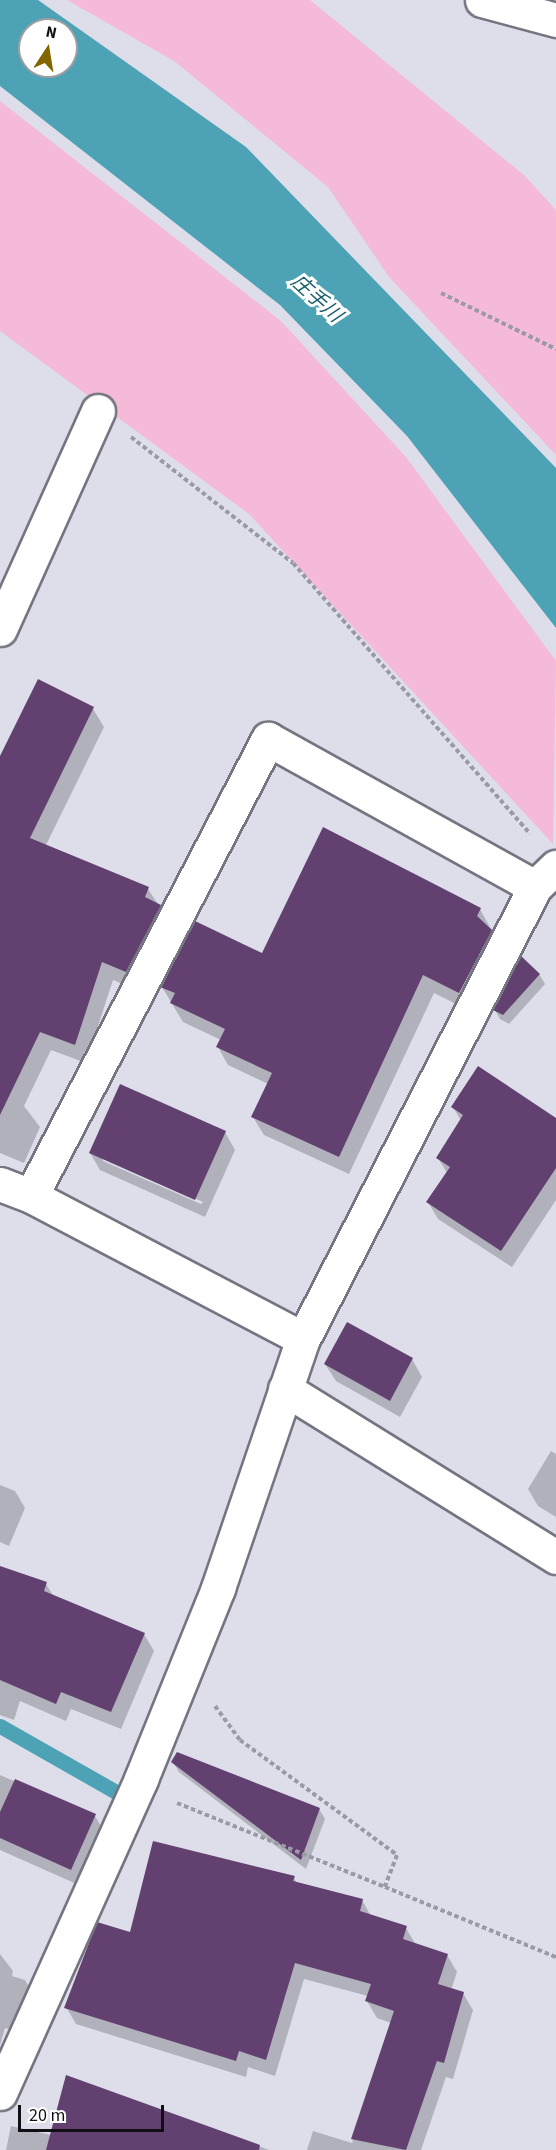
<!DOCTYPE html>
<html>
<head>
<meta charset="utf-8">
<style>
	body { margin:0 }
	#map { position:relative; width:556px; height:2150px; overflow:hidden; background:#dddeea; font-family:"Source Sans 3","Noto Sans JP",sans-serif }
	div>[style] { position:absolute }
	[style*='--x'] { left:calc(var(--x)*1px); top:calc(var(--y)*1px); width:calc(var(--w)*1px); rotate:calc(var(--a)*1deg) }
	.green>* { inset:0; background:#f5bad7 }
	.water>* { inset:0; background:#4da3b5 }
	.shadow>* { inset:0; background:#0003 }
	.stream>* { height:15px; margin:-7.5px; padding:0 7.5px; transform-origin:7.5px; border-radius:7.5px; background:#4da3b5 }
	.building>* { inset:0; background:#624171 }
	.path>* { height:4px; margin-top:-2px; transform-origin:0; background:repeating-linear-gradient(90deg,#9a9aa4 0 4.5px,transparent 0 7.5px) }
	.roads { filter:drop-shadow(2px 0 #747580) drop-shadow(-2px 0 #747580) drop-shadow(0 2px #747580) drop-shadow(0 -2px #747580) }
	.minor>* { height:33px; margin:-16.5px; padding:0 16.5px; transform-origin:16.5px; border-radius:16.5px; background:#fff }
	span { translate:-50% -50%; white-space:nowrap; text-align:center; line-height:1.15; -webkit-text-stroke:6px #fff; paint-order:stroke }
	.water-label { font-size:20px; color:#1b606e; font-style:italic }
	.north { position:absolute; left:18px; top:18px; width:60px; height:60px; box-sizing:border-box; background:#fff; border:2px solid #9f9fa1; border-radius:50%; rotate:12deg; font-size:16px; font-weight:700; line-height:24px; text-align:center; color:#101014 }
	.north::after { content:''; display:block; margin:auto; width:21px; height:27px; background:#836600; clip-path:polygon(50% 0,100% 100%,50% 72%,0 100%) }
	.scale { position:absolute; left:18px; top:2105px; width:146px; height:27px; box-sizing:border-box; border:3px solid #101014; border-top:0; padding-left:8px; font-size:18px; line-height:21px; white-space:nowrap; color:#101014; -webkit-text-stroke:4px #fff; paint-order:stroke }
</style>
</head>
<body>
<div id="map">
	<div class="green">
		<div style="clip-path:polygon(67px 0,310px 0,525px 176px,556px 210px,556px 455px,389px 277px,328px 187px,174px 61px)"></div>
		<div style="clip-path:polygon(0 101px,281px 321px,406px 457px,556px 661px,553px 844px,249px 514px,0 331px)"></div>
	</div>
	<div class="water">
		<div style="clip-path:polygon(evenodd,0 0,38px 0,246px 147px,556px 468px,556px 628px,407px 436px,280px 305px,0 86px,0 0,30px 30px,66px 30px,66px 66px,30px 66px,30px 30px)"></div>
	</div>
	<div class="shadow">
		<div style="clip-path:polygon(39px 681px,93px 709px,104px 727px,46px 845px,148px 889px,171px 924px,137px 990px,113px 980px,86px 1063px,51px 1050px,24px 1106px,40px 1127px,24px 1163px,0 1153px,0 759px)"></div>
		<div style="clip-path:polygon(480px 909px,502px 949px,470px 1011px,434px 993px,349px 1174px,264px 1135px,253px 1117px,268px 1084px,228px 1065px,218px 1047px,221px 1040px,183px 1022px,162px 987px,263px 955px)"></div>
		<div style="clip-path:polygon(539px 974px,545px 984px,509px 1024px,500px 1019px,495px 1010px)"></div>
		<div style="clip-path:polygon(453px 1107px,556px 1120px,556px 1200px,512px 1267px,438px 1219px,428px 1202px,447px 1173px,438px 1158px,461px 1121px)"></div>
		<div style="clip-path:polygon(evenodd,225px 1132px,235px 1150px,205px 1217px,100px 1170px,90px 1153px,225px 1132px,103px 1157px,203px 1202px,201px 1204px,103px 1161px,103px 1157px)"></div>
		<div style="clip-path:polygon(412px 1359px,422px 1377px,400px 1417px,336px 1381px,325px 1364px)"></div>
		<div style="clip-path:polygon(551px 1451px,556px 1454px,556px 1517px,538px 1506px,528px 1489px)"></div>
		<div style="clip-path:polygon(0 1485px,15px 1491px,25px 1508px,9px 1546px,0 1542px)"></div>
		<div style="clip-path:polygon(0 1571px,46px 1584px,54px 1597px,144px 1634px,154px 1651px,121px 1729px,71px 1709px,66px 1721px,20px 1701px,14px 1720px,0 1715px)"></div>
		<div style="clip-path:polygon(173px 1762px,319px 1809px,325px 1819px,306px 1869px,179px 1772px)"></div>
		<div style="clip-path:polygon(0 1775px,95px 1816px,105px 1833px,81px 1886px,0 1850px)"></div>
		<div style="clip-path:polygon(294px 1878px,297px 1883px,362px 1900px,371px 1916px,406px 1928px,416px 1945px,447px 1955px,457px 1972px,451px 1990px,463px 1993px,473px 2010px,453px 2079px,446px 2077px,421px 2150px,307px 2150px,313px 2131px,352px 2143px,391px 2023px,377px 2018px,367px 2001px,368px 1996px,304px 1979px,275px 2076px,248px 2067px,246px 2077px,76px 2024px,66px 2007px,131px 1934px)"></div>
		<div style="clip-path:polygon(0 1954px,13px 1971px,12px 1976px,25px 1980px,34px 1995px,22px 2033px,5px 2028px,0 2045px)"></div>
		<div style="clip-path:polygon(67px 2077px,269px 2150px,6px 2150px,11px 2126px,51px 2135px)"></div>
	</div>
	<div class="stream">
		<div style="--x:0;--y:1726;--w:133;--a:29.6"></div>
	</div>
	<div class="building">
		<div style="clip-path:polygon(38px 679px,94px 707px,30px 838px,149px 887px,145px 897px,161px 905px,126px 972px,102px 962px,75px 1045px,40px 1032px,0 1115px,0 756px)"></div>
		<div style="clip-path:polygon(323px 827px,481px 908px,477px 916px,492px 930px,459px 993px,423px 975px,339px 1157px,251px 1117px,272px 1073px,216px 1047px,225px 1029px,170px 1003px,175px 993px,160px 987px,195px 921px,262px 953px)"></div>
		<div style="clip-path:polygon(521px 956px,540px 974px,503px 1015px,493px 1010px)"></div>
		<div style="clip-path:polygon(478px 1066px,556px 1118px,556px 1168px,501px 1251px,426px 1202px,450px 1167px,436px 1158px,463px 1115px,451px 1107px)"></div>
		<div style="clip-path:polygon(120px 1084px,226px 1131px,195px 1200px,89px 1153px)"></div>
		<div style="clip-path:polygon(347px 1322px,413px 1358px,390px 1401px,324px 1364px)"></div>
		<div style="clip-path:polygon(0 1566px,47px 1582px,44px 1591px,145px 1633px,111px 1712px,61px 1692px,56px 1704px,0 1680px)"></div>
		<div style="clip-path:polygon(177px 1752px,320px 1808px,301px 1860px,171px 1762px)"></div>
		<div style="clip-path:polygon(15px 1779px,96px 1814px,71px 1870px,0 1838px,0 1812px)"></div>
		<div style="clip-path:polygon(153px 1841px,295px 1876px,293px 1881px,363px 1899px,360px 1911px,407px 1926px,403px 1939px,448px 1954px,438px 1984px,464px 1992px,444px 2063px,437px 2061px,406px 2150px,351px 2139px,394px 2011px,365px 2001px,371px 1984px,295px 1963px,266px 2060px,239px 2051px,236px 2061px,64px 2008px,97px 1922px,130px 1932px)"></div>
		<div style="clip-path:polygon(66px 2075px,260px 2145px,259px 2150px,46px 2150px)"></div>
	</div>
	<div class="path">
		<div style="--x:441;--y:293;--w:128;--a:26"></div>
		<div style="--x:131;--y:437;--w:205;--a:37.9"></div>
		<div style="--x:293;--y:563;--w:360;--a:48.8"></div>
		<div style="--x:215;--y:1706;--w:42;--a:53.7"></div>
		<div style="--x:240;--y:1740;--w:195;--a:36.2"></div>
		<div style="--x:397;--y:1855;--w:34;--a:111"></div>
		<div style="--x:385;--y:1887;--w:185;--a:22.3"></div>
		<div style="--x:177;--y:1803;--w:224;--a:22"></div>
	</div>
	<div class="roads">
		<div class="minor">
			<div style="--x:482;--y:0;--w:77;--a:15.1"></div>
			<div style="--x:0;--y:629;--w:239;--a:-65.8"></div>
			<div style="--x:0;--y:1184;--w:33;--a:21"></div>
			<div style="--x:31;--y:1196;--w:307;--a:27.7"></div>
			<div style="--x:31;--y:1196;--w:515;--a:-62.59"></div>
			<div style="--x:268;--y:739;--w:305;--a:29"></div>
			<div style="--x:285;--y:1389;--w:319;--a:31.8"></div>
			<div style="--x:0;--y:2093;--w:344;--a:-65.8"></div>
			<div style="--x:141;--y:1779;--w:206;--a:-68"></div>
			<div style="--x:218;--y:1588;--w:263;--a:-71.2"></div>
			<div style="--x:303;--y:1339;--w:508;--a:-62.83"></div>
			<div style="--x:535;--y:887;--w:29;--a:-44"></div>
		</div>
	</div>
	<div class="water-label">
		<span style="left:316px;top:299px;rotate:42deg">庄手川</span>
	</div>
	<div class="north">N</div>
	<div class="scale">20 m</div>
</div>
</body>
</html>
